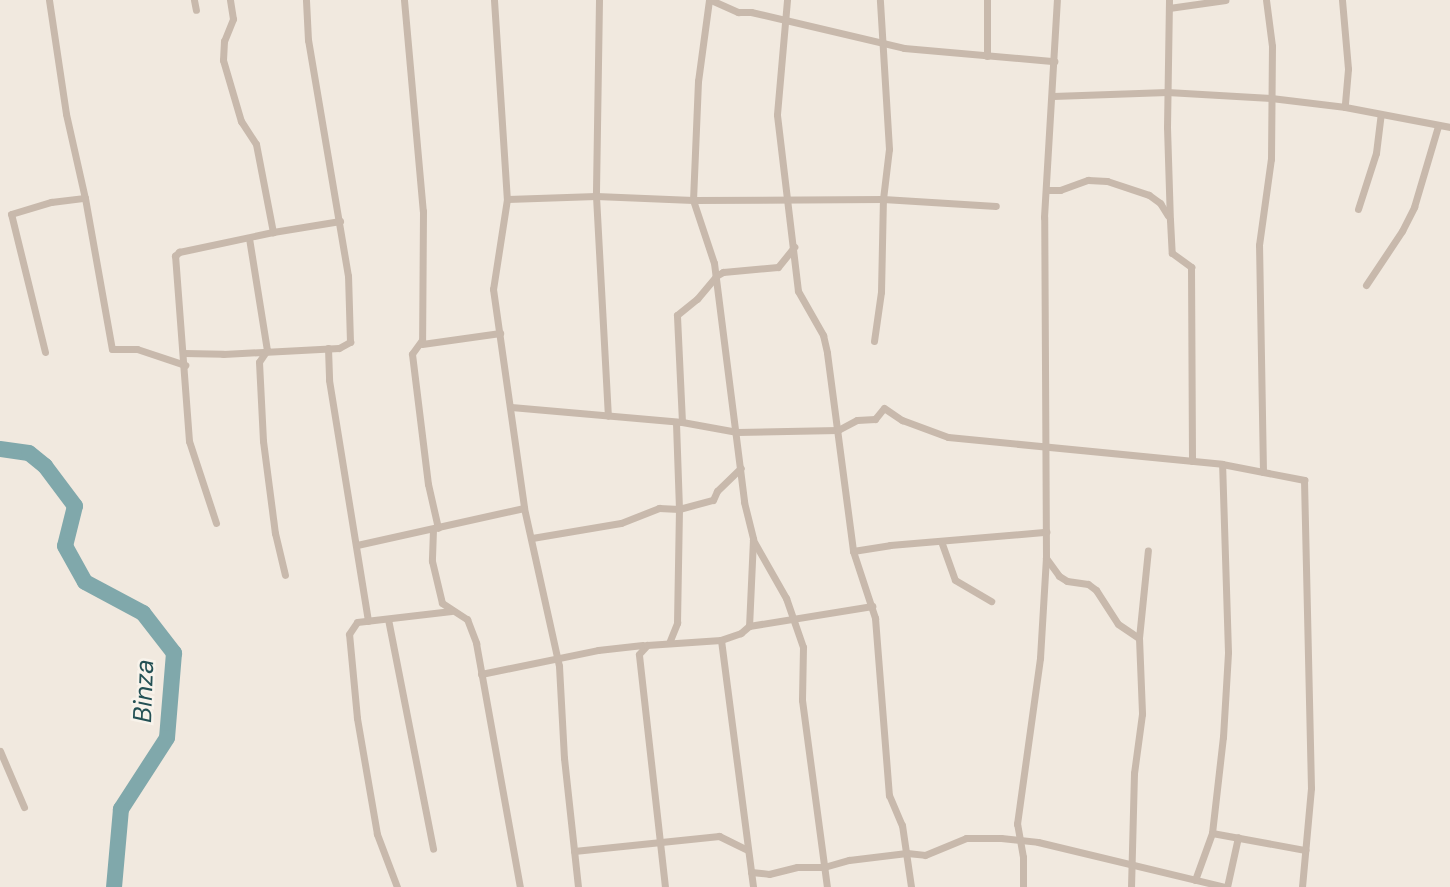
<!DOCTYPE html>
<html>
<head>
<meta charset="utf-8">
<style>
	body { margin:0 }
	#map { position:relative; width:1450px; height:887px; overflow:hidden; background:#f1e9df; font-family:"DM Sans",sans-serif }
	div>[style] { position:absolute }
	[style*='--x'] { left:calc(var(--x)*1px); top:calc(var(--y)*1px); width:calc(var(--w)*1px); rotate:calc(var(--a)*1deg) }
	.river>* { height:16px; margin:-8px; padding:0 8px; transform-origin:8px; border-radius:8px; background:#80a8ab }
	.minor>* { height:7px; margin:-3.5px; padding:0 3.5px; transform-origin:3.5px; border-radius:3.5px; background:#c8b9ac }
	span { translate:-50% -50%; white-space:nowrap; text-align:center; line-height:1.15; -webkit-text-stroke:5px #f8f3eb; paint-order:stroke }
	.water-label { font-size:26px; color:#235054; font-style:italic }
</style>
</head>
<body>
<div id="map">
	<div class="river">
		<div style="--x:0;--y:449;--w:29;--a:8"></div>
		<div style="--x:29;--y:453;--w:21;--a:39"></div>
		<div style="--x:45;--y:466;--w:50;--a:53.1"></div>
		<div style="--x:75;--y:506;--w:41;--a:104"></div>
		<div style="--x:65;--y:546;--w:41;--a:60.9"></div>
		<div style="--x:85;--y:582;--w:66;--a:28.1"></div>
		<div style="--x:143;--y:613;--w:51;--a:52.2"></div>
		<div style="--x:174;--y:653;--w:85;--a:94.7"></div>
		<div style="--x:167;--y:738;--w:85;--a:122.9"></div>
		<div style="--x:121;--y:809;--w:78;--a:95.1"></div>
	</div>
	<div class="minor">
		<div style="--x:49;--y:0;--w:115;--a:81.5"></div>
		<div style="--x:66;--y:114;--w:86;--a:77.3"></div>
		<div style="--x:85;--y:198;--w:153;--a:79.9"></div>
		<div style="--x:112;--y:349;--w:25;--a:0"></div>
		<div style="--x:137;--y:349;--w:51;--a:18.4"></div>
		<div style="--x:194;--y:0;--w:10;--a:79"></div>
		<div style="--x:230;--y:0;--w:19;--a:81"></div>
		<div style="--x:233;--y:19;--w:24;--a:112"></div>
		<div style="--x:224;--y:41;--w:19;--a:93"></div>
		<div style="--x:223;--y:60;--w:64;--a:73.6"></div>
		<div style="--x:241;--y:121;--w:27;--a:57"></div>
		<div style="--x:256;--y:144;--w:90;--a:79.1"></div>
		<div style="--x:404;--y:0;--w:212;--a:84.9"></div>
		<div style="--x:423;--y:211;--w:129;--a:90.4"></div>
		<div style="--x:422;--y:340;--w:17;--a:126"></div>
		<div style="--x:412;--y:354;--w:131;--a:83"></div>
		<div style="--x:428;--y:484;--w:45;--a:77.2"></div>
		<div style="--x:494;--y:0;--w:199;--a:86.3"></div>
		<div style="--x:507;--y:199;--w:91;--a:98.8"></div>
		<div style="--x:493;--y:289;--w:221;--a:81.9"></div>
		<div style="--x:524;--y:508;--w:162;--a:77.5"></div>
		<div style="--x:559;--y:666;--w:92;--a:86.9"></div>
		<div style="--x:564;--y:758;--w:130;--a:83.8"></div>
		<div style="--x:599;--y:0;--w:196;--a:90.9"></div>
		<div style="--x:596;--y:196;--w:220;--a:86.9"></div>
		<div style="--x:709;--y:0;--w:82;--a:97.7"></div>
		<div style="--x:698;--y:81;--w:119;--a:92.4"></div>
		<div style="--x:693;--y:200;--w:66;--a:71.6"></div>
		<div style="--x:714;--y:263;--w:241;--a:82.8"></div>
		<div style="--x:744;--y:502;--w:38;--a:76"></div>
		<div style="--x:753;--y:539;--w:87;--a:92.6"></div>
		<div style="--x:749;--y:626;--w:11;--a:139"></div>
		<div style="--x:741;--y:633;--w:21;--a:161"></div>
		<div style="--x:721;--y:640;--w:249;--a:82.6"></div>
		<div style="--x:711;--y:0;--w:30;--a:24"></div>
		<div style="--x:738;--y:12;--w:13;--a:0"></div>
		<div style="--x:751;--y:12;--w:157;--a:13.2"></div>
		<div style="--x:904;--y:48;--w:151;--a:5"></div>
		<div style="--x:787;--y:0;--w:115;--a:95"></div>
		<div style="--x:777;--y:115;--w:177;--a:83.2"></div>
		<div style="--x:798;--y:291;--w:51;--a:60.4"></div>
		<div style="--x:823;--y:335;--w:18;--a:77"></div>
		<div style="--x:827;--y:353;--w:200;--a:82.5"></div>
		<div style="--x:853;--y:551;--w:71;--a:71.8"></div>
		<div style="--x:875;--y:618;--w:178;--a:85.5"></div>
		<div style="--x:889;--y:795;--w:33;--a:67"></div>
		<div style="--x:902;--y:825;--w:63;--a:81.7"></div>
		<div style="--x:987;--y:0;--w:56;--a:90"></div>
		<div style="--x:1169;--y:0;--w:127;--a:90.9"></div>
		<div style="--x:1167;--y:127;--w:93;--a:88.2"></div>
		<div style="--x:1170;--y:220;--w:33;--a:87"></div>
		<div style="--x:1172;--y:253;--w:24;--a:36"></div>
		<div style="--x:1191;--y:267;--w:194;--a:89.7"></div>
		<div style="--x:1342;--y:0;--w:69;--a:85"></div>
		<div style="--x:1348;--y:69;--w:38;--a:95"></div>
		<div style="--x:1169;--y:8;--w:57;--a:-8.1"></div>
		<div style="--x:1053;--y:96;--w:114;--a:-2"></div>
		<div style="--x:1167;--y:92;--w:104;--a:3.3"></div>
		<div style="--x:1271;--y:98;--w:75;--a:6.9"></div>
		<div style="--x:1345;--y:107;--w:107;--a:10.8"></div>
		<div style="--x:1047;--y:190;--w:13;--a:0"></div>
		<div style="--x:1060;--y:190;--w:30;--a:-20"></div>
		<div style="--x:1088;--y:180;--w:19;--a:3"></div>
		<div style="--x:1107;--y:181;--w:44;--a:18.4"></div>
		<div style="--x:1149;--y:195;--w:14;--a:36"></div>
		<div style="--x:1160;--y:203;--w:15;--a:58"></div>
		<div style="--x:507;--y:199;--w:89;--a:-1.9"></div>
		<div style="--x:596;--y:196;--w:97;--a:2.4"></div>
		<div style="--x:693;--y:200;--w:190;--a:-0.3"></div>
		<div style="--x:883;--y:199;--w:113;--a:3.5"></div>
		<div style="--x:1358;--y:209;--w:59;--a:-72.2"></div>
		<div style="--x:1376;--y:153;--w:38;--a:-83"></div>
		<div style="--x:249;--y:238;--w:113;--a:80.9"></div>
		<div style="--x:267;--y:350;--w:14;--a:124"></div>
		<div style="--x:259;--y:362;--w:79;--a:87.1"></div>
		<div style="--x:263;--y:441;--w:93;--a:82.6"></div>
		<div style="--x:275;--y:533;--w:43;--a:76.6"></div>
		<div style="--x:1366;--y:285;--w:65;--a:-56.3"></div>
		<div style="--x:1402;--y:231;--w:27;--a:-63"></div>
		<div style="--x:1414;--y:207;--w:84;--a:-73.5"></div>
		<div style="--x:874;--y:341;--w:49;--a:-81.9"></div>
		<div style="--x:881;--y:292;--w:93;--a:-88.8"></div>
		<div style="--x:883;--y:199;--w:50;--a:-83.2"></div>
		<div style="--x:889;--y:149;--w:149;--a:-93.5"></div>
		<div style="--x:422;--y:344;--w:79;--a:-8"></div>
		<div style="--x:328;--y:348;--w:32;--a:88"></div>
		<div style="--x:329;--y:380;--w:244;--a:80.8"></div>
		<div style="--x:45;--y:352;--w:142;--a:-103.8"></div>
		<div style="--x:11;--y:214;--w:42;--a:-16.7"></div>
		<div style="--x:51;--y:202;--w:34;--a:-7"></div>
		<div style="--x:184;--y:353;--w:39;--a:1"></div>
		<div style="--x:223;--y:354;--w:116;--a:-3"></div>
		<div style="--x:339;--y:348;--w:13;--a:-29"></div>
		<div style="--x:350;--y:342;--w:66;--a:-91.7"></div>
		<div style="--x:348;--y:276;--w:239;--a:-99.6"></div>
		<div style="--x:308;--y:40;--w:40;--a:-92.9"></div>
		<div style="--x:511;--y:407;--w:172;--a:5"></div>
		<div style="--x:682;--y:422;--w:56;--a:10.3"></div>
		<div style="--x:737;--y:432;--w:101;--a:-1.1"></div>
		<div style="--x:838;--y:430;--w:21;--a:-28"></div>
		<div style="--x:857;--y:420;--w:18;--a:-3"></div>
		<div style="--x:875;--y:419;--w:14;--a:-51"></div>
		<div style="--x:884;--y:408;--w:22;--a:34"></div>
		<div style="--x:902;--y:420;--w:49;--a:20.3"></div>
		<div style="--x:948;--y:437;--w:275;--a:5.6"></div>
		<div style="--x:1222;--y:464;--w:84;--a:11"></div>
		<div style="--x:1304;--y:480;--w:308;--a:88.7"></div>
		<div style="--x:1311;--y:788;--w:99;--a:95.2"></div>
		<div style="--x:682;--y:422;--w:107;--a:-92.7"></div>
		<div style="--x:677;--y:315;--w:26;--a:-39"></div>
		<div style="--x:697;--y:299;--w:30;--a:-50"></div>
		<div style="--x:716;--y:276;--w:8;--a:-30"></div>
		<div style="--x:723;--y:272;--w:55;--a:-5.2"></div>
		<div style="--x:778;--y:267;--w:26;--a:-51"></div>
		<div style="--x:1263;--y:472;--w:227;--a:-91"></div>
		<div style="--x:1259;--y:245;--w:87;--a:-82.1"></div>
		<div style="--x:1271;--y:159;--w:113;--a:-89.5"></div>
		<div style="--x:1272;--y:46;--w:46;--a:-97.4"></div>
		<div style="--x:216;--y:523;--w:86;--a:-108.2"></div>
		<div style="--x:189;--y:441;--w:186;--a:-94.3"></div>
		<div style="--x:175;--y:256;--w:6;--a:-45"></div>
		<div style="--x:179;--y:252;--w:96;--a:-12"></div>
		<div style="--x:273;--y:232;--w:68;--a:-9.3"></div>
		<div style="--x:433;--y:529;--w:32;--a:92"></div>
		<div style="--x:432;--y:561;--w:43;--a:76.6"></div>
		<div style="--x:442;--y:603;--w:30;--a:33"></div>
		<div style="--x:467;--y:619;--w:26;--a:69"></div>
		<div style="--x:476;--y:643;--w:248;--a:79.8"></div>
		<div style="--x:532;--y:538;--w:90;--a:-9.6"></div>
		<div style="--x:621;--y:523;--w:41;--a:-21.5"></div>
		<div style="--x:659;--y:508;--w:20;--a:3"></div>
		<div style="--x:679;--y:509;--w:35;--a:-15"></div>
		<div style="--x:713;--y:500;--w:10;--a:-66"></div>
		<div style="--x:717;--y:491;--w:33;--a:-44"></div>
		<div style="--x:753;--y:540;--w:67;--a:60.4"></div>
		<div style="--x:786;--y:598;--w:52;--a:70.9"></div>
		<div style="--x:803;--y:647;--w:53;--a:91.1"></div>
		<div style="--x:802;--y:700;--w:189;--a:82.4"></div>
		<div style="--x:941;--y:541;--w:41;--a:70.3"></div>
		<div style="--x:955;--y:580;--w:42;--a:30.3"></div>
		<div style="--x:357;--y:545;--w:171;--a:-12.5"></div>
		<div style="--x:853;--y:551;--w:37;--a:-9"></div>
		<div style="--x:890;--y:545;--w:157;--a:-4.8"></div>
		<div style="--x:1046;--y:558;--w:22;--a:54"></div>
		<div style="--x:1059;--y:576;--w:9;--a:32"></div>
		<div style="--x:1067;--y:581;--w:21;--a:8"></div>
		<div style="--x:1088;--y:584;--w:10;--a:37"></div>
		<div style="--x:1096;--y:590;--w:40;--a:57.1"></div>
		<div style="--x:1118;--y:624;--w:25;--a:34"></div>
		<div style="--x:1139;--y:638;--w:76;--a:87.7"></div>
		<div style="--x:1142;--y:714;--w:60;--a:97.7"></div>
		<div style="--x:1134;--y:773;--w:114;--a:91.5"></div>
		<div style="--x:388;--y:619;--w:234;--a:78.9"></div>
		<div style="--x:749;--y:626;--w:125;--a:-9.2"></div>
		<div style="--x:1139;--y:638;--w:88;--a:-84.2"></div>
		<div style="--x:669;--y:643;--w:22;--a:-68"></div>
		<div style="--x:677;--y:623;--w:114;--a:-89"></div>
		<div style="--x:679;--y:509;--w:87;--a:-92"></div>
		<div style="--x:481;--y:674;--w:119;--a:-11.6"></div>
		<div style="--x:598;--y:650;--w:45;--a:-6.3"></div>
		<div style="--x:0;--y:751;--w:61;--a:66.8"></div>
		<div style="--x:1212;--y:833;--w:95;--a:10.4"></div>
		<div style="--x:574;--y:851;--w:146;--a:-5.9"></div>
		<div style="--x:719;--y:836;--w:32;--a:26"></div>
		<div style="--x:751;--y:872;--w:18;--a:6"></div>
		<div style="--x:769;--y:874;--w:29;--a:-14"></div>
		<div style="--x:797;--y:867;--w:27;--a:0"></div>
		<div style="--x:824;--y:867;--w:26;--a:-16"></div>
		<div style="--x:849;--y:860;--w:58;--a:-6.9"></div>
		<div style="--x:907;--y:853;--w:18;--a:6"></div>
		<div style="--x:925;--y:855;--w:44;--a:-22.5"></div>
		<div style="--x:966;--y:838;--w:35;--a:0"></div>
		<div style="--x:1001;--y:838;--w:37;--a:6"></div>
		<div style="--x:1038;--y:842;--w:193;--a:13.5"></div>
		<div style="--x:1195;--y:880;--w:50;--a:-70.1"></div>
		<div style="--x:1212;--y:833;--w:97;--a:-83.5"></div>
		<div style="--x:1223;--y:737;--w:85;--a:-86.6"></div>
		<div style="--x:1228;--y:652;--w:188;--a:-91.8"></div>
		<div style="--x:397;--y:887;--w:57;--a:-110.7"></div>
		<div style="--x:377;--y:834;--w:118;--a:-99.8"></div>
		<div style="--x:357;--y:718;--w:84;--a:-95.4"></div>
		<div style="--x:349;--y:634;--w:14;--a:-56"></div>
		<div style="--x:357;--y:622;--w:95;--a:-6.7"></div>
		<div style="--x:665;--y:887;--w:234;--a:-96.4"></div>
		<div style="--x:639;--y:654;--w:12;--a:-48"></div>
		<div style="--x:647;--y:645;--w:74;--a:-3.9"></div>
		<div style="--x:1023;--y:887;--w:30;--a:-90"></div>
		<div style="--x:1023;--y:857;--w:34;--a:-100"></div>
		<div style="--x:1017;--y:824;--w:168;--a:-82.1"></div>
		<div style="--x:1040;--y:658;--w:101;--a:-86.6"></div>
		<div style="--x:1046;--y:557;--w:340;--a:-90.3"></div>
		<div style="--x:1044;--y:217;--w:217;--a:-86.6"></div>
		<div style="--x:1227;--y:887;--w:51;--a:-77.6"></div>
	</div>
	<div class="water-label">
		<span style="left:144px;top:691px;rotate:-88deg">Binza</span>
	</div>
</div>
</body>
</html>
